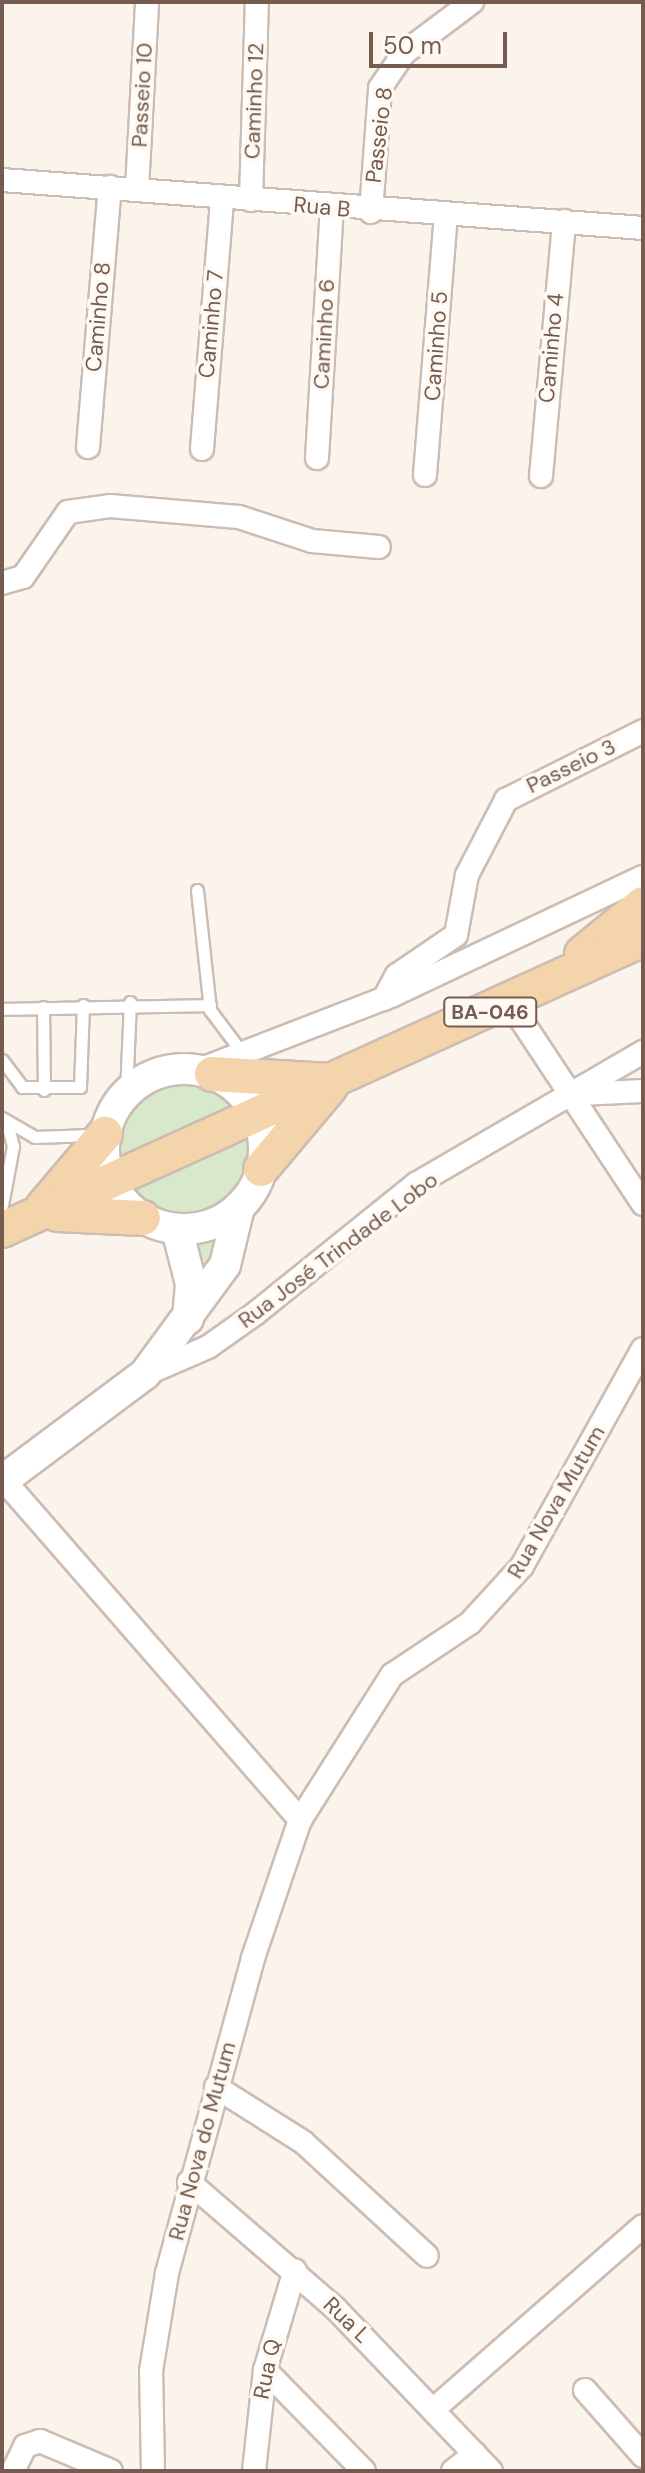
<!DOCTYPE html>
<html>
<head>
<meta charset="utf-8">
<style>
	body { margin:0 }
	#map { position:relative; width:645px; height:2473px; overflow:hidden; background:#fbf4ec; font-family:"DM Sans",sans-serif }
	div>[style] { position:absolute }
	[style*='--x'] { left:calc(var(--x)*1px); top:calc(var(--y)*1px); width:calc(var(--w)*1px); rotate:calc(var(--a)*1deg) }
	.green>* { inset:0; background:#d8e8cb }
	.stream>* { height:6px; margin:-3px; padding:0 3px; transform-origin:3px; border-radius:3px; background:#c1e1e4 }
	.roads { filter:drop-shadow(2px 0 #cdbcb2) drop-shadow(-2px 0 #cdbcb2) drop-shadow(0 2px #cdbcb2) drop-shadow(0 -2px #cdbcb2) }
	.lane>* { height:11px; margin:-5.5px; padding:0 5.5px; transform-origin:5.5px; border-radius:5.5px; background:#fff }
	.street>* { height:22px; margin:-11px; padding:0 11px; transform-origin:11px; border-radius:11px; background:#fff }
	.secondary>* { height:30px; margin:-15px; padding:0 15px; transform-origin:15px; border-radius:15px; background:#fff }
	.secondary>.ring { margin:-15px; padding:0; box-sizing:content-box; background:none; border:30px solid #fff; border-radius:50% }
	.primary>* { height:34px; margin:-17px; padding:0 17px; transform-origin:17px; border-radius:17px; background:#f3d4ab }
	span { translate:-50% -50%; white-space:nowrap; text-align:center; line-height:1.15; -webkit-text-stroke:7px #fef9f2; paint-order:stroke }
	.shield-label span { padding:2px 6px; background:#fef9f2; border:2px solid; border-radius:6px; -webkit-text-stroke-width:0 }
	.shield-label { font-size:20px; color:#755b50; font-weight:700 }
	.street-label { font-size:22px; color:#755b50 }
	.frame { position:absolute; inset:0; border:4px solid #755b50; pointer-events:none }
	.scale { position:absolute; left:369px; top:32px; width:138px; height:36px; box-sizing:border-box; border:4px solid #755b50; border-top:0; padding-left:10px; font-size:24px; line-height:28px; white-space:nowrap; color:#755b50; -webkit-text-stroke:6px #fef9f2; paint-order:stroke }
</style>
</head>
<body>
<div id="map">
	<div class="green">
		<div style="clip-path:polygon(201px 1082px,240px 1109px,116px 1158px,117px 1131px,138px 1097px,174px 1080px)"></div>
		<div style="clip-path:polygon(251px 1130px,248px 1178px,221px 1208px,168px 1215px,129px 1189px)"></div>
		<div style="clip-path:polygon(222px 1230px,201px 1285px,189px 1240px)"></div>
	</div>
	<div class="stream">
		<div style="--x:467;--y:2395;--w:45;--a:-42.3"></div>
	</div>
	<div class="roads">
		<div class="lane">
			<div style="--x:197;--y:890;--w:121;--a:83.8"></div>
			<div style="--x:210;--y:1010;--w:55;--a:53.1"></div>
			<div style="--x:43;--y:1007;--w:83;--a:89.3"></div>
			<div style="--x:2;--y:1009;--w:208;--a:-1.1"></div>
			<div style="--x:2;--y:1060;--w:34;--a:53"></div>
			<div style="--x:22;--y:1087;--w:58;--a:0"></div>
			<div style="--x:80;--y:1087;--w:82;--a:-87.9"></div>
			<div style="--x:126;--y:1093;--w:91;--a:-87.5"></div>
			<div style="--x:2;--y:1118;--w:38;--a:30"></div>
			<div style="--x:35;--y:1137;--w:56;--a:-2"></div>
			<div style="--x:2;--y:1205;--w:60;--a:-79.4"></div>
			<div style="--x:13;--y:1146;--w:23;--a:-105"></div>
		</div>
		<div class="street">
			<div style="--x:2;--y:180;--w:643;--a:4.28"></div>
			<div style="--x:137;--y:189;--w:187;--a:-86.9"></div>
			<div style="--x:251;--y:200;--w:198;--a:-88.3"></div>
			<div style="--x:371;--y:212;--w:124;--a:-85.8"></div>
			<div style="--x:380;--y:88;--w:42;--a:-55.6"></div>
			<div style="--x:404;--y:53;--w:85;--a:-36.9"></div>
			<div style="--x:88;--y:447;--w:261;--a:-85.2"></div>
			<div style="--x:202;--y:449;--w:251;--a:-85.4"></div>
			<div style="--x:317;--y:458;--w:249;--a:-86.6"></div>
			<div style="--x:425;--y:475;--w:260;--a:-85.4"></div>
			<div style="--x:541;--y:476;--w:256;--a:-84.8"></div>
			<div style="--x:2;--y:583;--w:22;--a:-16"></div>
			<div style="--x:23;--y:577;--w:79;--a:-55.3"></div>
			<div style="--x:68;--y:512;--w:42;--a:-8.1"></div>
			<div style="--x:110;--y:506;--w:129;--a:4.9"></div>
			<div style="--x:239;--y:517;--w:77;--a:18.2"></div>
			<div style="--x:312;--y:541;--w:67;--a:5.1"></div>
			<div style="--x:384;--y:999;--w:27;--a:-62"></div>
			<div style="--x:397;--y:975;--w:71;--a:-34.1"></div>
			<div style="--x:456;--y:935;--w:61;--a:-79.6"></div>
			<div style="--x:467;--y:875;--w:85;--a:-62.5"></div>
			<div style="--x:506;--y:800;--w:153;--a:-26.7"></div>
			<div style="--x:510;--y:1003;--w:241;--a:56.5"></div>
			<div style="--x:204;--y:1068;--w:200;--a:-21.1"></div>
			<div style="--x:391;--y:996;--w:279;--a:-25.3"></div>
			<div style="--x:580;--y:1094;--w:63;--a:-2.7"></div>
			<div style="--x:146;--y:1374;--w:68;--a:-23.5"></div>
			<div style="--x:208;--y:1347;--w:59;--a:-35.3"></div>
			<div style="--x:256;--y:1313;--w:206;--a:-38.9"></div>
			<div style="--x:416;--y:1184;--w:263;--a:-30.2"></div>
			<div style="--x:2;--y:1478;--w:454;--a:48.9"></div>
			<div style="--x:216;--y:2087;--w:103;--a:32.3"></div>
			<div style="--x:303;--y:2142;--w:168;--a:42.6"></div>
			<div style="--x:189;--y:2182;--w:194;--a:40.8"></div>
			<div style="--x:336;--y:2309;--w:224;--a:46.3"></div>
			<div style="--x:265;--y:2370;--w:141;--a:45.6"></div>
			<div style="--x:585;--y:2390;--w:88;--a:48.7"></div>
			<div style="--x:434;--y:2409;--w:278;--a:-41.2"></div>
			<div style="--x:13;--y:2471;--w:28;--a:-64"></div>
			<div style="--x:25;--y:2446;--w:16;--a:-18"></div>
			<div style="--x:40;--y:2441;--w:77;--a:22.9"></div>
			<div style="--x:153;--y:2471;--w:100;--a:-91.1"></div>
			<div style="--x:151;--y:2371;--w:99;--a:-80.7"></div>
			<div style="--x:167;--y:2273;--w:327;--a:-74.7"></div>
			<div style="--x:253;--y:1958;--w:146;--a:-71.2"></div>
			<div style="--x:300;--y:1820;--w:172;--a:-57.6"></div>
			<div style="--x:392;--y:1675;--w:94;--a:-33.7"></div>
			<div style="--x:470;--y:1623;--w:77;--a:-47.6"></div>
			<div style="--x:522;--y:1566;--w:248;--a:-60.9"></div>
			<div style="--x:254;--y:2471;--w:102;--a:-83.8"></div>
			<div style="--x:265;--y:2370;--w:104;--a:-73.3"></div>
			<div style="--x:453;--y:2471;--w:28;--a:-38"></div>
		</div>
		<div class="secondary">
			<div class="ring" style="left:104px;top:1069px;width:130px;height:130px"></div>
			<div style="--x:177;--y:1229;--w:57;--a:75.7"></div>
			<div style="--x:191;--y:1284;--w:35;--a:95"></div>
			<div style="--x:2;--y:1481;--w:179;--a:-36.8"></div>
			<div style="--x:145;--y:1374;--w:135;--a:-53.7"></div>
			<div style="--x:225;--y:1265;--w:60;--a:-76.4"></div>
		</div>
		<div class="primary">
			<div style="--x:582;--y:954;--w:79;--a:-39.3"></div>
			<div style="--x:212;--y:1074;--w:118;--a:3.4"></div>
			<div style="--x:261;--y:1169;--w:107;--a:-49.9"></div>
			<div style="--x:43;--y:1207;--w:96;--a:-49.7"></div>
			<div style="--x:58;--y:1214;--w:85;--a:2.7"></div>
			<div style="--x:2;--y:1230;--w:704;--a:-24.42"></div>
		</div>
	</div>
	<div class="shield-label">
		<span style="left:490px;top:1012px">BA-046</span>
	</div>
	<div class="street-label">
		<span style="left:142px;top:95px;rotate:-87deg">Passeio 10</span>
		<span style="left:254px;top:101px;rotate:-88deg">Caminho 12</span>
		<span style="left:379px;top:135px;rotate:-83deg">Passeio 8</span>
		<span style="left:322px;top:207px;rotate:5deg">Rua B</span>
		<span style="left:98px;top:317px;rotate:-85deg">Caminho 8</span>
		<span style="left:211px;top:324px;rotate:-85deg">Caminho 7</span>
		<span style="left:324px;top:334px;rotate:-87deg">Caminho 6</span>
		<span style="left:436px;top:346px;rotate:-86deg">Caminho 5</span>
		<span style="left:551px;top:348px;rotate:-85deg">Caminho 4</span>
		<span style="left:571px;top:766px;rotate:-26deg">Passeio 3</span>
		<span style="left:338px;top:1250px;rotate:-37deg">Rua José Trindade Lobo</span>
		<span style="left:556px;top:1502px;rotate:-60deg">Rua Nova Mutum</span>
		<span style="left:202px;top:2141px;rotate:-75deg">Rua Nova do Mutum</span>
		<span style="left:347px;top:2320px;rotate:44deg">Rua L</span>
		<span style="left:267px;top:2369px;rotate:-78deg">Rua Q</span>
	</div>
	<div class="frame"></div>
	<div class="scale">50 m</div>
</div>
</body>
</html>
